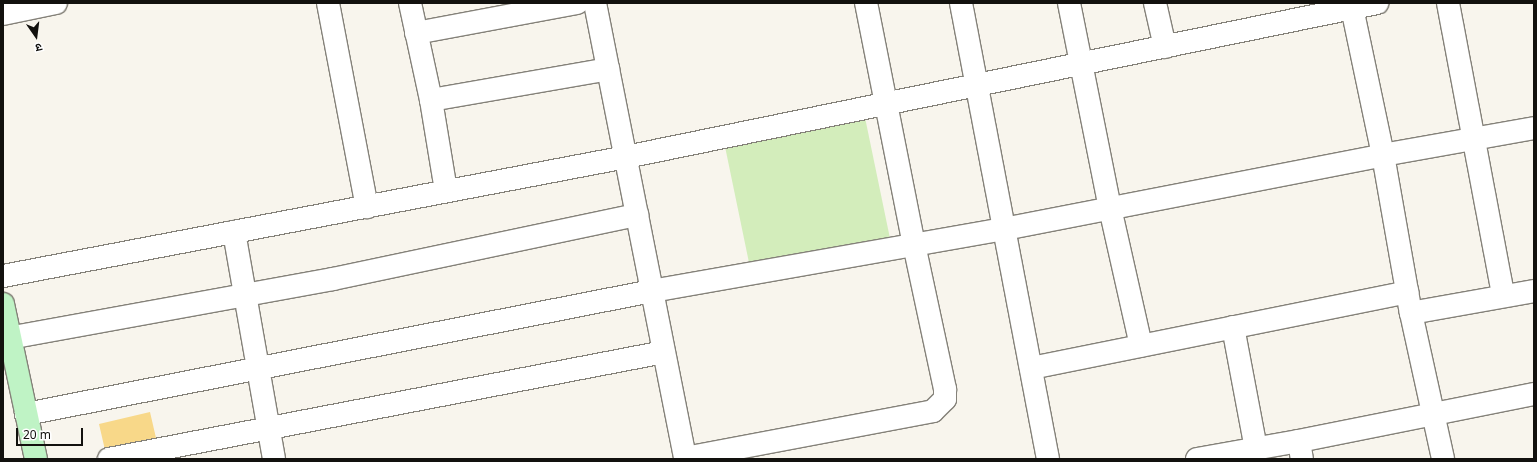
<!DOCTYPE html>
<html>
<head>
<meta charset="utf-8">
<style>
	body { margin:0 }
	#map { position:relative; width:1537px; height:462px; overflow:hidden; background:#f8f5ed; font-family:"Noto Sans","Noto Sans Devanagari",sans-serif }
	div>[style] { position:absolute }
	[style*='--x'] { left:calc(var(--x)*1px); top:calc(var(--y)*1px); width:calc(var(--w)*1px); rotate:calc(var(--a)*1deg) }
	.green>* { inset:0; background:#d3edbb }
	.building>* { inset:0; background:#f8d889 }
	.roads { filter:drop-shadow(1px 0 #848179) drop-shadow(-1px 0 #848179) drop-shadow(0 1px #848179) drop-shadow(0 -1px #848179) }
	.minor>* { height:22px; margin:-11px; padding:0 11px; transform-origin:11px; border-radius:11px; background:#fff }
	.major>* { height:22px; margin:-11px; padding:0 11px; transform-origin:11px; border-radius:11px; background:#bff3c5 }
	span { translate:-50% -50%; white-space:nowrap; text-align:center; line-height:1.15; -webkit-text-stroke:4px #fff; paint-order:stroke }
	.frame { position:absolute; inset:0; border:4px solid #12110e; pointer-events:none }
	.north { position:absolute; left:16px; top:16px; width:40px; height:40px; -webkit-text-stroke:3px #fff; paint-order:stroke; rotate:166deg; font-size:11px; font-weight:700; line-height:16px; text-align:center; color:#12110e }
	.north::after { content:''; display:block; margin:auto; width:14px; height:18px; background:#12110e; clip-path:polygon(50% 0,100% 100%,50% 72%,0 100%) }
	.scale { position:absolute; left:16px; top:428px; width:67px; height:18px; box-sizing:border-box; border:2px solid #12110e; border-top:0; padding-left:5px; font-size:12px; line-height:14px; white-space:nowrap; color:#12110e; -webkit-text-stroke:3px #fff; paint-order:stroke }
</style>
</head>
<body>
<div id="map">
	<div class="green">
		<div style="clip-path:polygon(862px 103px,893px 253px,753px 282px,722px 132px)"></div>
	</div>
	<div class="building">
		<div style="clip-path:polygon(150px 412px,156px 438px,105px 450px,99px 424px)"></div>
	</div>
	<div class="roads">
		<div class="minor">
			<div style="--x:328;--y:3;--w:208;--a:79.2"></div>
			<div style="--x:410;--y:3;--w:99;--a:77.8"></div>
			<div style="--x:431;--y:100;--w:92;--a:80.6"></div>
			<div style="--x:595;--y:3;--w:465;--a:78.8"></div>
			<div style="--x:961;--y:3;--w:464;--a:79.2"></div>
			<div style="--x:1069;--y:3;--w:209;--a:78.7"></div>
			<div style="--x:1110;--y:208;--w:141;--a:77.3"></div>
			<div style="--x:1155;--y:3;--w:45;--a:77.2"></div>
			<div style="--x:1351;--y:3;--w:155;--a:78.1"></div>
			<div style="--x:1383;--y:155;--w:160;--a:80"></div>
			<div style="--x:1411;--y:313;--w:149;--a:77.6"></div>
			<div style="--x:1448;--y:3;--w:297;--a:79.3"></div>
			<div style="--x:3;--y:14;--w:54;--a:-11.7"></div>
			<div style="--x:416;--y:33;--w:164;--a:-10.6"></div>
			<div style="--x:431;--y:100;--w:180;--a:-9.9"></div>
			<div style="--x:234;--y:232;--w:230;--a:80"></div>
			<div style="--x:3;--y:276;--w:634;--a:-10.81"></div>
			<div style="--x:626;--y:157;--w:767;--a:-11.59"></div>
			<div style="--x:1411;--y:313;--w:125;--a:-10.1"></div>
			<div style="--x:1233;--y:327;--w:124;--a:79.3"></div>
			<div style="--x:3;--y:339;--w:335;--a:-10.3"></div>
			<div style="--x:333;--y:279;--w:311;--a:-11.9"></div>
			<div style="--x:1031;--y:368;--w:384;--a:-11.4"></div>
			<div style="--x:26;--y:414;--w:638;--a:-11.12"></div>
			<div style="--x:652;--y:291;--w:357;--a:-10"></div>
			<div style="--x:1004;--y:229;--w:386;--a:-11"></div>
			<div style="--x:1383;--y:155;--w:153;--a:-10.1"></div>
			<div style="--x:1299;--y:441;--w:18;--a:81"></div>
			<div style="--x:685;--y:458;--w:252;--a:-10.7"></div>
			<div style="--x:933;--y:411;--w:17;--a:-45"></div>
			<div style="--x:945;--y:399;--w:10;--a:-90"></div>
			<div style="--x:945;--y:389;--w:147;--a:-102.1"></div>
			<div style="--x:914;--y:245;--w:247;--a:-101.2"></div>
			<div style="--x:109;--y:459;--w:565;--a:-10.91"></div>
			<div style="--x:1197;--y:459;--w:104;--a:-10"></div>
			<div style="--x:1299;--y:441;--w:240;--a:-11.3"></div>
		</div>
		<div class="major">
			<div style="--x:3;--y:304;--w:158;--a:78"></div>
		</div>
	</div>
	<div class="frame"></div>
	<div class="north">उ</div>
	<div class="scale">20 m</div>
</div>
</body>
</html>
